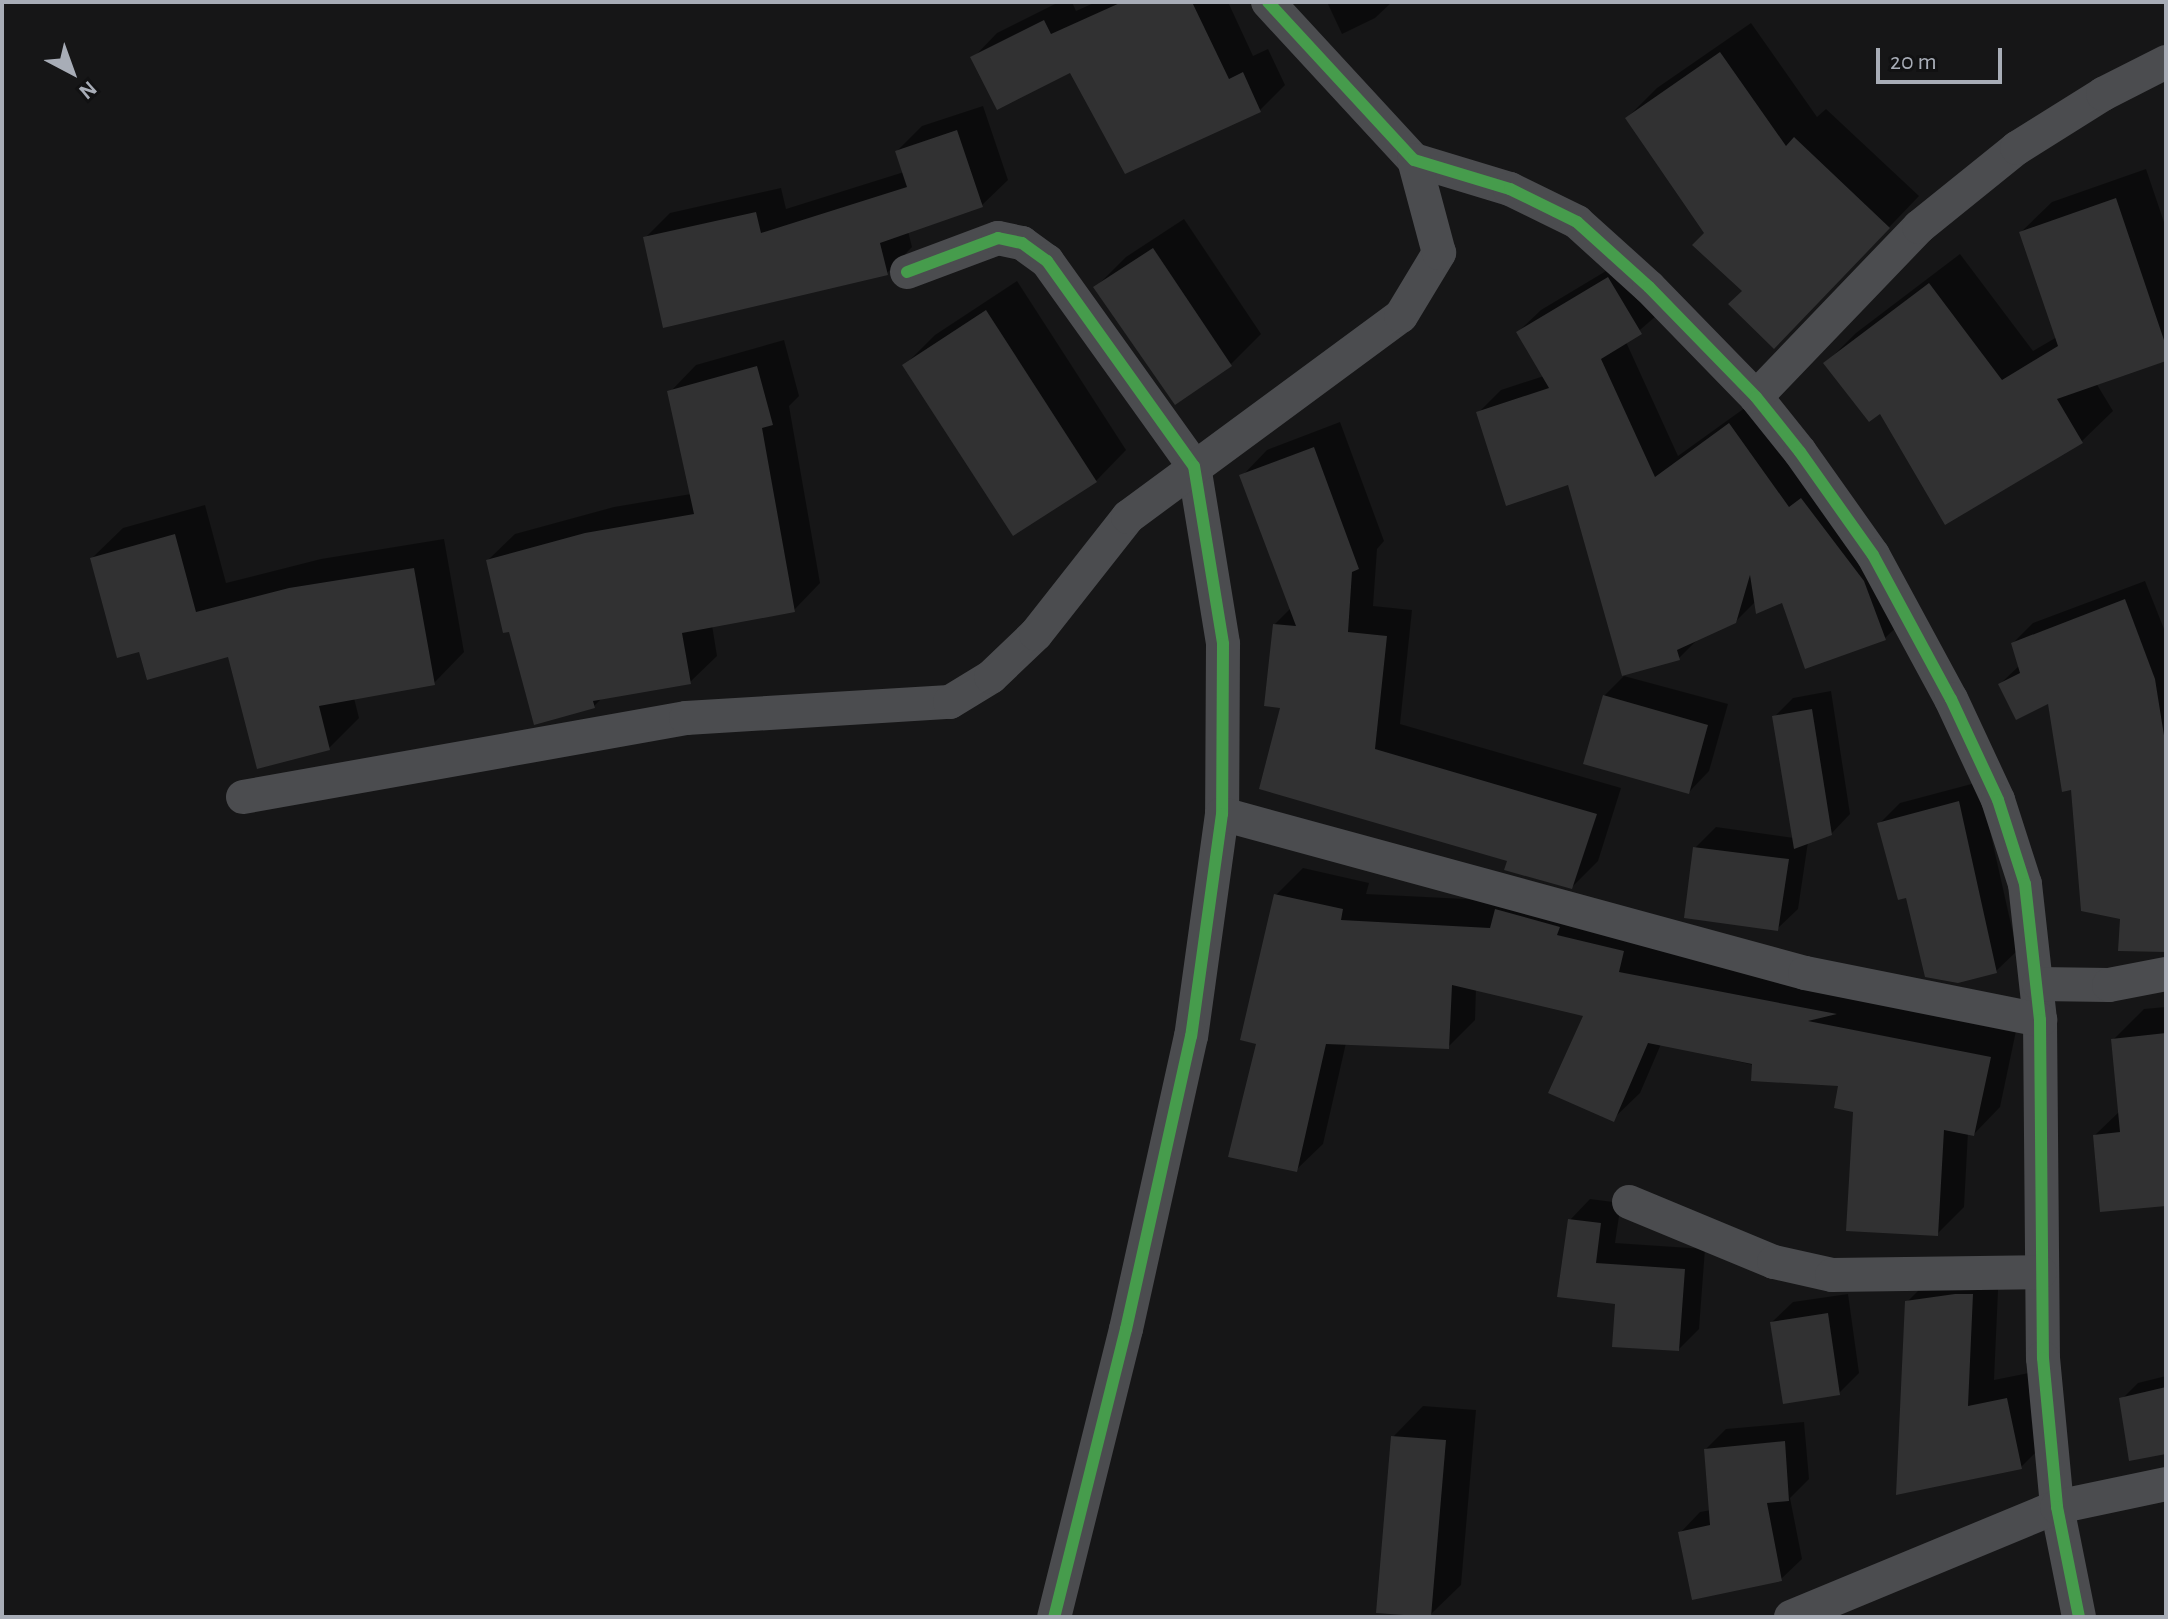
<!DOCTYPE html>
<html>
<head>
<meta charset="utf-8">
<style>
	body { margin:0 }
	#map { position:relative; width:2168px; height:1619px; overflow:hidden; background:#161617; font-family:"Alegreya Sans",sans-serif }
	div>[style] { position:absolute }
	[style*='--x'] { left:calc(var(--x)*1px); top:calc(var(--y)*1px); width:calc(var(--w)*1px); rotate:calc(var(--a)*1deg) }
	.shadow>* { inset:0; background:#0007 }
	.building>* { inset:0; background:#313132 }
	.minor>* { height:34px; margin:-17px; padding:0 17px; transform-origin:17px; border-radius:17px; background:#4b4c4f }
	.cycleway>* { height:12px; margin:-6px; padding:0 6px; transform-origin:6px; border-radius:6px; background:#469c4c }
	span { translate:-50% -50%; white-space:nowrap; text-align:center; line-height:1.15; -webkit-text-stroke:7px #111112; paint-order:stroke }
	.frame { position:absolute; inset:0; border:4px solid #a8adb7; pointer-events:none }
	.north { position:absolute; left:32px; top:32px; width:80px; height:80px; -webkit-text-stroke:6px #111112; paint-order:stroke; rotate:139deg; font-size:22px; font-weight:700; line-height:32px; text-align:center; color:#a8adb7 }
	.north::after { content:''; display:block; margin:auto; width:28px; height:36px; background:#a8adb7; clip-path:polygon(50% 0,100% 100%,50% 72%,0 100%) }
	.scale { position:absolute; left:1876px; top:48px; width:126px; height:36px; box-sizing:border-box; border:4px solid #a8adb7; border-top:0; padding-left:10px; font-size:24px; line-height:28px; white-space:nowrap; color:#a8adb7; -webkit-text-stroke:6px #111112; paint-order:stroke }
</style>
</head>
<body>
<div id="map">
	<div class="shadow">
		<div style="clip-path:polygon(1059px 2px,1072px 2px,1076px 11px,1096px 2px,1228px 2px,1253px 56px,1268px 49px,1285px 85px,1260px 110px,1125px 172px,1071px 70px,973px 58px,997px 33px)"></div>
		<div style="clip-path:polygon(1327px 2px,1392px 2px,1375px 18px,1342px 34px)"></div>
		<div style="clip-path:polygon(1751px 23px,1817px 117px,1826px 109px,1919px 196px,1804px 316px,1745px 291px,1627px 118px,1657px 88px)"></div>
		<div style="clip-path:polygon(983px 106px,1008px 180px,982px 205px,908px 231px,912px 247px,887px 273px,645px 238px,670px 213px,781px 188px,786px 209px,904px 172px,897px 151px,922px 126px)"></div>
		<div style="clip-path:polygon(2146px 169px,2166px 228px,2166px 359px,2096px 383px,2113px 411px,2082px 441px,1945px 522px,1880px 411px,1826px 363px,1856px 333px,1960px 254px,2033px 351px,2057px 337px,2021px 232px,2052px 202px)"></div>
		<div style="clip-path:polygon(1184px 219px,1261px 334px,1231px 364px,1096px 287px,1126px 257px)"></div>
		<div style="clip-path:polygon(1631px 256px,1663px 310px,1626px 342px,1678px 456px,1753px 402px,1908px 616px,1885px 638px,1783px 600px,1756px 601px,1735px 622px,1698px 639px,1679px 658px,1569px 483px,1478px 413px,1501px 390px,1544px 376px,1518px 332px,1541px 310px)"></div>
		<div style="clip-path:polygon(1017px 281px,1126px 450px,1096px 481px,905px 365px,935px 335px)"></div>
		<div style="clip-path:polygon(784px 340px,799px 396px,789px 406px,820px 583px,794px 610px,712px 625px,717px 656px,690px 682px,603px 697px,594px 706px,488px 560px,515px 534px,614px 507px,691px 494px,670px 392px,696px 365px)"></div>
		<div style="clip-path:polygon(1340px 422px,1384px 541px,1377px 549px,1373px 606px,1412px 610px,1400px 724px,1621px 788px,1598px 861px,1572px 887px,1509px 860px,1283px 706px,1274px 625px,1291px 608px,1242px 476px,1267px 450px)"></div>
		<div style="clip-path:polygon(205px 505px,226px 583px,321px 559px,444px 539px,464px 652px,434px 683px,354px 698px,359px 718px,329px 748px,230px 654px,141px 649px,92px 558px,123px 528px)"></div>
		<div style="clip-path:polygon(2145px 581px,2166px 634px,2166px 950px,2122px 917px,2073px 788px,2049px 701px,2000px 684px,2020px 665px,2013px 643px,2033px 623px)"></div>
		<div style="clip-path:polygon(1624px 676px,1728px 704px,1709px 771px,1689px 792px,1604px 696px)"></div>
		<div style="clip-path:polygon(1831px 691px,1850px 814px,1831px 834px,1808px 842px,1798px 909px,1777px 929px,1695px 848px,1716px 827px,1794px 838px,1774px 717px,1793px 698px)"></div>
		<div style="clip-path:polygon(1979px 782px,2017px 951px,1996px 971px,1907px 895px,1879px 824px,1900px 803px)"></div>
		<div style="clip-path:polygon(1303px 868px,1369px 883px,1366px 894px,1505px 901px,2016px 1031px,2000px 1107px,1974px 1134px,1968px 1132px,1964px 1207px,1937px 1234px,1841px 1085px,1661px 1044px,1640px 1093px,1613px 1119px,1586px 1015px,1476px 988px,1475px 1020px,1448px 1047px,1346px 1043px,1323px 1144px,1296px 1170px,1258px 1042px,1276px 895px)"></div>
		<div style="clip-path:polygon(2166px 1007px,2166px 1204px,2095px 1135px,2120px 1111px,2113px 1040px,2144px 1009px)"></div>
		<div style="clip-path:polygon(1590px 1199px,1621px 1203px,1615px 1243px,1705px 1249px,1699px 1329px,1679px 1349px,1617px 1302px,1570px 1220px)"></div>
		<div style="clip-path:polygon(1999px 1269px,1994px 1380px,2034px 1372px,2048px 1440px,2021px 1467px,1898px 1493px,1907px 1302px,1934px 1275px)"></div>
		<div style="clip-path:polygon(1848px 1294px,1859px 1373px,1839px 1393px,1772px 1322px,1793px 1302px)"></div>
		<div style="clip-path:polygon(2166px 1376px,2166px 1452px,2122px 1399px,2138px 1383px)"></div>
		<div style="clip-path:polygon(1423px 1406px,1476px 1410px,1461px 1585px,1430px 1615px,1393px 1437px)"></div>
		<div style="clip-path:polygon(1804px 1422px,1809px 1479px,1790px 1498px,1802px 1559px,1781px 1579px,1680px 1533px,1700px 1512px,1711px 1510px,1706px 1449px,1726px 1429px)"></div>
	</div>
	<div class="building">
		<div style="clip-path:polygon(1122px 2px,1192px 2px,1229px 79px,1243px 72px,1261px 112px,1125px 174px,1070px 73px,997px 110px,970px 57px,1044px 20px,1051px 34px)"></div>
		<div style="clip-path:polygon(1720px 52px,1786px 146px,1794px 137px,1890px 228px,1774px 349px,1728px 304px,1742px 291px,1692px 245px,1704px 233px,1625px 118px)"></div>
		<div style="clip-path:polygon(957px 130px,983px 207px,880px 243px,888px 275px,663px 328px,643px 237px,756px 212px,761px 233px,907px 187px,895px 151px)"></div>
		<div style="clip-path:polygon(2116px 198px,2166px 346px,2166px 361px,2057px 399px,2083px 443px,1945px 525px,1880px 414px,1869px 422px,1823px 363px,1929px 283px,2002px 380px,2058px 346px,2019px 232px)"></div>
		<div style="clip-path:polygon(1153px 248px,1232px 366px,1175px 405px,1093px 287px)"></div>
		<div style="clip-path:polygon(1608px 277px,1642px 334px,1601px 359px,1655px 477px,1729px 423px,1789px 507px,1801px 498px,1864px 581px,1886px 640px,1805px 669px,1782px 603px,1756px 614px,1750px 575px,1736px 623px,1677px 650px,1680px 660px,1622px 676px,1568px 485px,1506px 506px,1476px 412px,1549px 388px,1516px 332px)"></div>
		<div style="clip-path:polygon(986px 310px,1097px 482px,1013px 536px,902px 365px)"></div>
		<div style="clip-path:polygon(757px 366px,773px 425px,762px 428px,795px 612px,682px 633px,691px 684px,593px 701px,595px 708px,534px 725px,509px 632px,503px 633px,486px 560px,585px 533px,694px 514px,667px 391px)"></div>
		<div style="clip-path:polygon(1314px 447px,1359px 569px,1352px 572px,1348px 632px,1387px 636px,1375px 749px,1597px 814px,1572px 889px,1504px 870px,1507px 861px,1259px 789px,1280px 708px,1264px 706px,1273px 624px,1296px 626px,1239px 475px)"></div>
		<div style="clip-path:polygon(175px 534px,196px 612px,289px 588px,414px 568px,435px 685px,319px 706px,330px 750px,257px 769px,228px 657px,147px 680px,139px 652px,117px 658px,90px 558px)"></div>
		<div style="clip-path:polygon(2125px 599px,2155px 679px,2166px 748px,2166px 952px,2118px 951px,2120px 919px,2081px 911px,2071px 790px,2062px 792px,2048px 704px,2016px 720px,1998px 684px,2020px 673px,2011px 643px)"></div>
		<div style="clip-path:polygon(1603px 695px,1708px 725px,1689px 794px,1583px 764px)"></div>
		<div style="clip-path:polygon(1812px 709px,1832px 835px,1794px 849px,1772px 716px)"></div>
		<div style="clip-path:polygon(1959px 801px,1997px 973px,1958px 983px,1925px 977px,1906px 898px,1898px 900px,1877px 823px)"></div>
		<div style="clip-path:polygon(1693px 847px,1789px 859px,1778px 931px,1684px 918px)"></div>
		<div style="clip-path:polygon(1274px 894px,1343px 909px,1341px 920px,1490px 928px,1495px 909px,1560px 927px,1557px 935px,1624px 951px,1619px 972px,1837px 1014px,1808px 1021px,1991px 1057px,1974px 1136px,1944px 1130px,1938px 1236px,1846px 1231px,1853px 1112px,1834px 1108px,1838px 1086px,1751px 1081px,1752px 1064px,1648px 1043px,1614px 1122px,1548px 1093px,1583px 1016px,1452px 985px,1449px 1049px,1326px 1044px,1297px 1172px,1228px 1157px,1256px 1044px,1240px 1040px)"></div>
		<div style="clip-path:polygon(2166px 1033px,2166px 1206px,2100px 1212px,2093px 1135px,2120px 1132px,2111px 1039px)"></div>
		<div style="clip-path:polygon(1568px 1219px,1601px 1223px,1596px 1263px,1685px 1269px,1679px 1351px,1612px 1347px,1615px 1304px,1557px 1297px)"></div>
		<div style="clip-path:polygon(1955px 1294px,1973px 1294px,1968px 1406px,2007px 1398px,2022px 1469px,1896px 1495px,1905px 1301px)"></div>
		<div style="clip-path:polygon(1828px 1313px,1840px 1395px,1783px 1404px,1770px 1322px)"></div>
		<div style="clip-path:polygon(2166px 1387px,2166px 1454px,2129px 1461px,2119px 1398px)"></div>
		<div style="clip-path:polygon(1391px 1436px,1446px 1440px,1431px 1617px,1376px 1613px)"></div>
		<div style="clip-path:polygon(1785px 1441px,1789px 1501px,1767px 1503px,1782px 1581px,1692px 1600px,1678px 1532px,1710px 1525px,1704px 1449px)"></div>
	</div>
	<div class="minor">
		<div style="--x:1268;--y:2;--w:215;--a:47.3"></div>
		<div style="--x:1414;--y:160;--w:100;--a:16.8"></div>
		<div style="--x:1510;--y:189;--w:75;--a:26.2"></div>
		<div style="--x:1577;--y:222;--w:97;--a:42.1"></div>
		<div style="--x:1649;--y:287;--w:153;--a:45.8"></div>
		<div style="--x:1756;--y:397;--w:70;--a:51.3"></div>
		<div style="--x:1800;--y:452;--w:126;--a:54.7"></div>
		<div style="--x:1873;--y:555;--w:164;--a:61.6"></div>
		<div style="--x:1951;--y:699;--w:111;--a:65"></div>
		<div style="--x:1998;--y:800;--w:88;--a:72.2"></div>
		<div style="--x:2025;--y:884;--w:137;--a:83.7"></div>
		<div style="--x:2040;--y:1020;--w:338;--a:89.5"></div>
		<div style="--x:2043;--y:1358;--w:150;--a:84.6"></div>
		<div style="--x:2057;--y:1507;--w:112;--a:78.7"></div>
		<div style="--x:907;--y:272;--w:97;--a:-20.5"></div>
		<div style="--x:998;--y:238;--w:25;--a:12"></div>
		<div style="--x:1022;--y:243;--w:31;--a:36"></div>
		<div style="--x:1047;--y:261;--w:252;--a:54.4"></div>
		<div style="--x:1194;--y:466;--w:180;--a:80.7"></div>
		<div style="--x:1223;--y:644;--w:170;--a:90.3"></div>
		<div style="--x:1222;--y:814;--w:224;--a:97.9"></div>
		<div style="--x:1191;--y:1036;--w:300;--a:102.5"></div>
		<div style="--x:1126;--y:1329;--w:297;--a:104"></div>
		<div style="--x:1756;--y:397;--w:236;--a:-46.2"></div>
		<div style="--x:1919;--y:227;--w:126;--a:-38.9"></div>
		<div style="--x:2017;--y:148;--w:102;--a:-32.1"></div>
		<div style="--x:2103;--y:94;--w:71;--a:-26.9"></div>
		<div style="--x:243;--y:797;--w:450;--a:-10.1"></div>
		<div style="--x:686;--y:718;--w:264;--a:-3.5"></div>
		<div style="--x:950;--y:702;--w:48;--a:-31.4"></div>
		<div style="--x:991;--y:677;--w:62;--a:-43.7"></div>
		<div style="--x:1036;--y:634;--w:149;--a:-51.8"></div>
		<div style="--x:1128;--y:517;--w:339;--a:-36.4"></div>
		<div style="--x:1401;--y:316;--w:74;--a:-58.9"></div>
		<div style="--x:1439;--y:253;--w:96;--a:-105"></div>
		<div style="--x:1222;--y:814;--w:604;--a:15.26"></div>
		<div style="--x:1805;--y:973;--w:240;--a:11.3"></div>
		<div style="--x:2039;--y:984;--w:70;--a:0.8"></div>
		<div style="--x:2109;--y:985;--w:58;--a:-10.9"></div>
		<div style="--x:1629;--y:1202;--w:157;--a:22.5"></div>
		<div style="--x:1774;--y:1262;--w:59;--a:12.6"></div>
		<div style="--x:1832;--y:1275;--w:208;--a:-0.8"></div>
		<div style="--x:1791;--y:1617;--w:288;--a:-22.5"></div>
		<div style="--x:2057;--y:1507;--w:111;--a:-11.9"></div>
	</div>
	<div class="cycleway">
		<div style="--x:1268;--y:2;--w:215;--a:47.3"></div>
		<div style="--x:1414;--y:160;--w:100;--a:16.8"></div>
		<div style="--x:1510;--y:189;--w:75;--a:26.2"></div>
		<div style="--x:1577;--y:222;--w:97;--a:42.1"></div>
		<div style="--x:1649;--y:287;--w:153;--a:45.8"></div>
		<div style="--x:1756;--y:397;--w:70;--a:51.3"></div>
		<div style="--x:1800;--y:452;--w:126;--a:54.7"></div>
		<div style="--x:1873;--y:555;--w:164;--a:61.6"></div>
		<div style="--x:1951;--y:699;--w:111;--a:65"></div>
		<div style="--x:1998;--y:800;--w:88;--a:72.2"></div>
		<div style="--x:2025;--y:884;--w:137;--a:83.7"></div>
		<div style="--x:2040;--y:1020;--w:338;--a:89.5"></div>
		<div style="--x:2043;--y:1358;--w:150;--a:84.6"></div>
		<div style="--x:2057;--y:1507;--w:112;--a:78.7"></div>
		<div style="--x:907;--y:272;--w:97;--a:-20.5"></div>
		<div style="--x:998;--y:238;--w:25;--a:12"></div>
		<div style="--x:1022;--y:243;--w:31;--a:36"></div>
		<div style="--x:1047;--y:261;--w:252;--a:54.4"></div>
		<div style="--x:1194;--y:466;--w:180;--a:80.7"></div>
		<div style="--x:1223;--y:644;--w:170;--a:90.3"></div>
		<div style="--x:1222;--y:814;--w:224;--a:97.9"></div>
		<div style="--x:1191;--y:1036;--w:300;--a:102.5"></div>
		<div style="--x:1126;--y:1329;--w:297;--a:104"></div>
	</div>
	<div class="frame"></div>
	<div class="north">N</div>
	<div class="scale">20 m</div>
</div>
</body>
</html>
